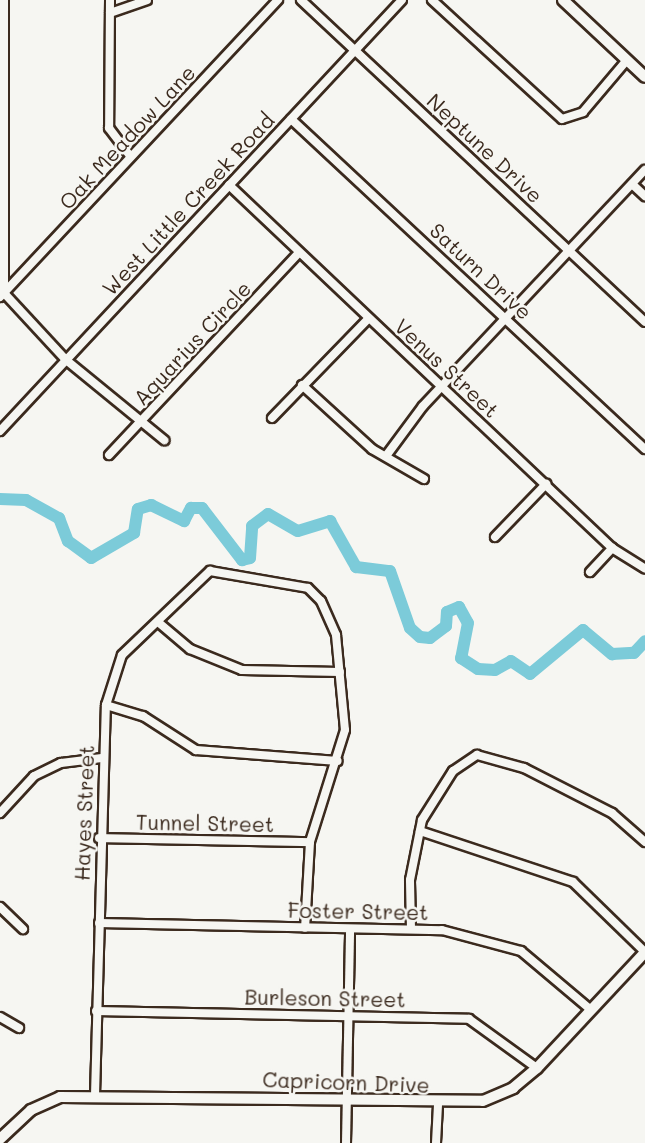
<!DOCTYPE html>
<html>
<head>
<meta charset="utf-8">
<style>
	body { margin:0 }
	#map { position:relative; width:645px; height:1143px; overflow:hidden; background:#f6f6f2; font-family:Mali,sans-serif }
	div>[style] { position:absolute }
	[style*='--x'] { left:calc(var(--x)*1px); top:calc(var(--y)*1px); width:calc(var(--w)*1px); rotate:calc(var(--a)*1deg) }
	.river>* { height:12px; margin:-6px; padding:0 6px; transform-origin:6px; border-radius:6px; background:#7ccbd9 }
	.roads { filter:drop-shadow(2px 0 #3b2a1e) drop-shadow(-2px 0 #3b2a1e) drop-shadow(0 2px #3b2a1e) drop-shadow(0 -2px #3b2a1e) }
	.minor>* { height:8px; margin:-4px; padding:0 4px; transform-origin:4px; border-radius:4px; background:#f6f6f2 }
	.tertiary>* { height:10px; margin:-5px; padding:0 5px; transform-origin:5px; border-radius:5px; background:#f6f6f2 }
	span { translate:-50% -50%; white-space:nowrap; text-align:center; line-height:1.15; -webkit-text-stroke:5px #f6f6f2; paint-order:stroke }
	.street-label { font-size:21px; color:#3b2a1e }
</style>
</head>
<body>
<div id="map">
	<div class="river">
		<div style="--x:0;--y:499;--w:26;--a:2"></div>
		<div style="--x:26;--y:500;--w:38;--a:29"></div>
		<div style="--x:59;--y:518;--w:25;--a:69"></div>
		<div style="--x:68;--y:541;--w:29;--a:36"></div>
		<div style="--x:91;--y:558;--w:50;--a:-30.2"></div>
		<div style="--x:134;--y:533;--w:24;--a:-81"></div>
		<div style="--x:138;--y:509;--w:14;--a:-17"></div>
		<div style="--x:151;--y:505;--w:37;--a:26"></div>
		<div style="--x:184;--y:521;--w:15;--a:-62"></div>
		<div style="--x:191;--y:508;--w:11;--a:0"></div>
		<div style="--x:202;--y:508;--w:66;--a:52.4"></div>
		<div style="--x:242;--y:560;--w:8;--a:-14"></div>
		<div style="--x:250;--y:558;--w:32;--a:-86"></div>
		<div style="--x:252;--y:526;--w:20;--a:-37"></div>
		<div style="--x:268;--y:514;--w:34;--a:30"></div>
		<div style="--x:298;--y:531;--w:34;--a:-17"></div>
		<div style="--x:330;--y:521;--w:53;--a:60.5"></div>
		<div style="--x:356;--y:567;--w:34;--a:7"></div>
		<div style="--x:390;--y:571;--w:60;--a:70.7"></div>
		<div style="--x:410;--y:628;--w:13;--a:42"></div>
		<div style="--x:420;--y:637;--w:10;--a:6"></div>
		<div style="--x:430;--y:638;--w:20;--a:-37"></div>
		<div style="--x:446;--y:626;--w:14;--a:-86"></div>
		<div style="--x:447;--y:612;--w:13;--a:-23"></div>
		<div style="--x:459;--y:607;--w:18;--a:61"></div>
		<div style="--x:468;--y:623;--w:36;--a:101"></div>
		<div style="--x:461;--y:658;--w:20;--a:33"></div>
		<div style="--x:478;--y:669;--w:17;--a:3"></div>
		<div style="--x:495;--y:670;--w:18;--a:-29"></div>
		<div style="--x:511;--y:661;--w:23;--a:34"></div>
		<div style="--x:530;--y:674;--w:69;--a:-39.7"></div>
		<div style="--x:583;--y:630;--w:38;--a:40"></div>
		<div style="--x:612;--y:654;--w:22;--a:-3"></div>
		<div style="--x:634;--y:653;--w:16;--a:-47"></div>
	</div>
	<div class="roads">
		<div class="minor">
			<div style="--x:4;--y:0;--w:293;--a:90"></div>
			<div style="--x:4;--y:293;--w:91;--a:47.2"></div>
			<div style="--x:66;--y:360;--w:127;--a:39.2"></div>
			<div style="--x:110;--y:0;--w:128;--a:90.4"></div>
			<div style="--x:109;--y:128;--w:35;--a:53"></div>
			<div style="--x:301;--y:0;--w:471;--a:43.1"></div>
			<div style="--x:432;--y:0;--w:176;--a:42.5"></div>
			<div style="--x:562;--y:119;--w:22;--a:-18"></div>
			<div style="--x:583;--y:112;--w:68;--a:-49.8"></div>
			<div style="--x:110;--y:13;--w:39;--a:-19"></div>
			<div style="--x:291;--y:119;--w:484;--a:43"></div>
			<div style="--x:632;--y:184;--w:18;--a:43"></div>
			<div style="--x:229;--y:185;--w:528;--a:43.46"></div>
			<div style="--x:612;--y:548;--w:39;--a:32"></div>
			<div style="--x:0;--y:297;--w:407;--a:-46.9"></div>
			<div style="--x:302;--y:385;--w:95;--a:42.4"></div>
			<div style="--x:372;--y:449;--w:60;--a:30"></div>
			<div style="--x:272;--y:418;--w:139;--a:-45.9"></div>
			<div style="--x:0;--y:431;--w:589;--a:-46.99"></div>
			<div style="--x:109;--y:455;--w:277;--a:-46.8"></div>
			<div style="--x:386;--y:456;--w:62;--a:-53.5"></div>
			<div style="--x:423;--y:406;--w:324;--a:-46.8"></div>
			<div style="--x:495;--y:537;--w:74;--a:-46.1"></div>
			<div style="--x:590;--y:572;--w:33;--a:-47"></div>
			<div style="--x:158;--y:622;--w:42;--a:40.2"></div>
			<div style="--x:190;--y:649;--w:56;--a:22"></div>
			<div style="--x:242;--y:670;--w:98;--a:1.2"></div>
			<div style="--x:106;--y:705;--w:39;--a:17"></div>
			<div style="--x:143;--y:716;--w:63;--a:32.7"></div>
			<div style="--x:196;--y:750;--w:142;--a:4.4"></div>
			<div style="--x:0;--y:813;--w:50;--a:-47.4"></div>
			<div style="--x:34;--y:776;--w:30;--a:-26"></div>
			<div style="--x:61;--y:763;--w:41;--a:-7"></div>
			<div style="--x:420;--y:831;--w:161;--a:18.4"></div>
			<div style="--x:573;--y:882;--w:100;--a:44.2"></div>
			<div style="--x:99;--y:838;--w:211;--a:1.1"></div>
			<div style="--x:0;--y:907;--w:32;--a:44"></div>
			<div style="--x:99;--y:923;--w:343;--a:1.2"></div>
			<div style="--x:442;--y:930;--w:82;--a:14.9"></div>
			<div style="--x:521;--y:951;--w:92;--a:40.1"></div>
			<div style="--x:411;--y:929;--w:49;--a:-91.2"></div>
			<div style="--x:410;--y:880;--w:61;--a:-78.7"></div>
			<div style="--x:422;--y:820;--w:58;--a:-57.7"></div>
			<div style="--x:453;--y:771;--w:29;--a:-34"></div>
			<div style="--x:477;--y:755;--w:49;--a:15.5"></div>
			<div style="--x:524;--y:768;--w:99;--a:27.1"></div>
			<div style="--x:612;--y:813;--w:44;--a:41.3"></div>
			<div style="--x:96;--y:1011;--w:373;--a:1.2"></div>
			<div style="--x:469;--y:1019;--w:84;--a:35.8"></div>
			<div style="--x:0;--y:1017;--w:22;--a:30"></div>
			<div style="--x:95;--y:1095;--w:390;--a:-88.4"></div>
			<div style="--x:106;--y:705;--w:52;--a:-72.3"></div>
			<div style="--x:122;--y:655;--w:122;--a:-43.7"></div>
			<div style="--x:210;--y:571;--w:99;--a:9.8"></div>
			<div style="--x:308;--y:588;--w:18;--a:45"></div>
			<div style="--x:321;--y:601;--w:37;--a:66"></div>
			<div style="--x:336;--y:635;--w:95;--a:84.6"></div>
			<div style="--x:345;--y:730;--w:117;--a:107.4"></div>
			<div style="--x:310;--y:842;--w:86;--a:93.3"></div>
			<div style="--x:346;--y:1143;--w:214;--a:-88.9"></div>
			<div style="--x:436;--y:1143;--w:38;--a:-87"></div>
		</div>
		<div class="tertiary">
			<div style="--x:563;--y:0;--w:112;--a:43.2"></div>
			<div style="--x:0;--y:1139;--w:42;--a:-43.1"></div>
			<div style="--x:31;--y:1110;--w:32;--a:-24"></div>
			<div style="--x:60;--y:1097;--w:423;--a:0.5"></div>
			<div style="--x:483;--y:1101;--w:33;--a:-23"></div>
			<div style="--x:513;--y:1088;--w:31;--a:-40"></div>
			<div style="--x:537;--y:1068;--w:158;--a:-47"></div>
		</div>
	</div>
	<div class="street-label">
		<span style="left:127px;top:137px;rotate:-47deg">Oak Meadow Lane</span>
		<span style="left:485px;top:148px;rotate:43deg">Neptune Drive</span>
		<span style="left:188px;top:204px;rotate:-47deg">West Little Creek Road</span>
		<span style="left:481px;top:271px;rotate:43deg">Saturn Drive</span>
		<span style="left:192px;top:343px;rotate:-47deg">Aquarius Circle</span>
		<span style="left:447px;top:368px;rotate:43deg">Venus Street</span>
		<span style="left:84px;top:813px;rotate:-88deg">Hayes Street</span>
		<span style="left:205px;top:823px;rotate:1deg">Tunnel Street</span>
		<span style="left:358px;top:911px;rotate:1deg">Foster Street</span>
		<span style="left:325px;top:998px;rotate:1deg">Burleson Street</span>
		<span style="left:346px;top:1082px;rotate:2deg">Capricorn Drive</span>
	</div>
</div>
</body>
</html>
